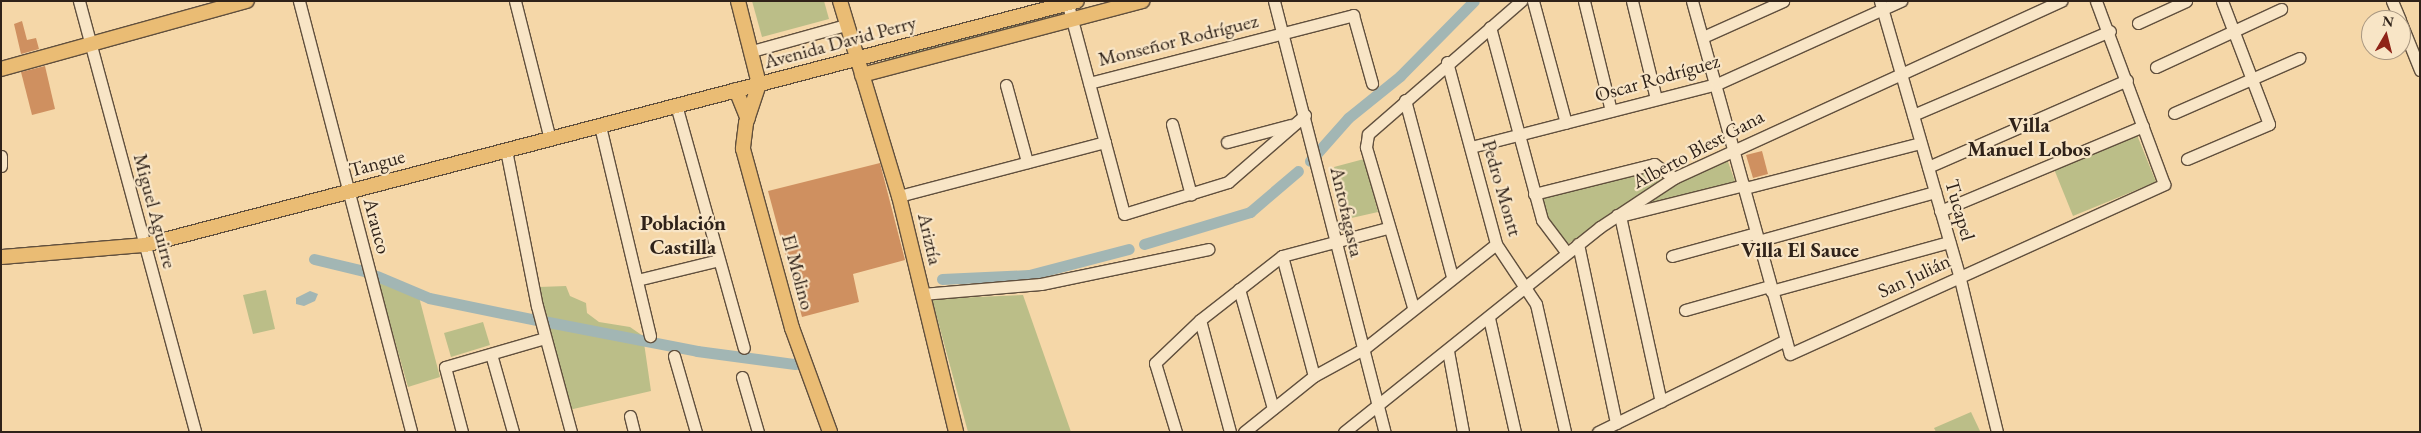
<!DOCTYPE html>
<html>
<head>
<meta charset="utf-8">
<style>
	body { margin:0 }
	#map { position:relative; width:2421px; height:433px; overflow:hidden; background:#f5d7a8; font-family:"EB Garamond",serif }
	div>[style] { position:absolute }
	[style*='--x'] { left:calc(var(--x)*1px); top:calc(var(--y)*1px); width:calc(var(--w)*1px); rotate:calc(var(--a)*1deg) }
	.green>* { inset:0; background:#bbbe88 }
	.water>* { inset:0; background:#a2b6b4 }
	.canal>* { height:11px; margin:-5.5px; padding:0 5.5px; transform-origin:5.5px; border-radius:5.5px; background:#a2b6b4 }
	.building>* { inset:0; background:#cf9060 }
	.roads { filter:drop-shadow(1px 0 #604f3d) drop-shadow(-1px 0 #604f3d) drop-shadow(0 1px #604f3d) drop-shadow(0 -1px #604f3d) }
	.minor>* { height:11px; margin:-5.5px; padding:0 5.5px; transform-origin:5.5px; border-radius:5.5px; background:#f8e5c6 }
	.major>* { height:14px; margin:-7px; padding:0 7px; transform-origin:7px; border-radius:7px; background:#eabc74 }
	span { translate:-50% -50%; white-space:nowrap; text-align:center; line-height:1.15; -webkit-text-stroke:4.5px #f8e5c6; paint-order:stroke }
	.street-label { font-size:20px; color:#2f2219 }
	.neighbourhood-label { font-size:21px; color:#2f2219; font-weight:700 }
	.frame { position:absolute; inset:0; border:2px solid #2f2219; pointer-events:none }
	.north { position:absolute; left:2361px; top:10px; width:50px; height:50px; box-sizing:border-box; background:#f8e5c6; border:1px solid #a89781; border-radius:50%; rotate:8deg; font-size:14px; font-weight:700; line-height:20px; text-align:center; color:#2f2219 }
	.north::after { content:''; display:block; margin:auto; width:18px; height:22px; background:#8f2418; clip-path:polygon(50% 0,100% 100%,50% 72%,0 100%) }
</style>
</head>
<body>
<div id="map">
	<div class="green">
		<div style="clip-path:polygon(752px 1px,824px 1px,829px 19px,762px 37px)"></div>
		<div style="clip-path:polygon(1058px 11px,1061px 16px,888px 63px,883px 60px)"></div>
		<div style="clip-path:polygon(2137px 135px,2156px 182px,2073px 216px,2054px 169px)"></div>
		<div style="clip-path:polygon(1364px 159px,1378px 212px,1347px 219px,1334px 167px)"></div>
		<div style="clip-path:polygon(1727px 159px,1736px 184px,1636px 208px,1681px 181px)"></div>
		<div style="clip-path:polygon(1652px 169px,1662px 179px,1568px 244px,1548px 219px,1541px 199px)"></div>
		<div style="clip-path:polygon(377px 278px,419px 297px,440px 377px,408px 387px)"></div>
		<div style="clip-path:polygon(566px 286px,570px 296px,586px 303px,587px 313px,599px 322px,630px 327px,643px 336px,651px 391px,569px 410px,539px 287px)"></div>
		<div style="clip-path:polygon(266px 290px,275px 329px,253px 334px,243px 295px)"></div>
		<div style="clip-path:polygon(1023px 295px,1071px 432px,968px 432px,932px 299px)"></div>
		<div style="clip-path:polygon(483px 322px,490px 345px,451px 357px,444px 333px)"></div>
		<div style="clip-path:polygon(1971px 412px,1980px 431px,1936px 432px,1934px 428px)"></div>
	</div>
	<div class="water">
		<div style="clip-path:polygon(310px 291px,318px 294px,315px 301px,304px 306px,296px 304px,296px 298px)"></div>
	</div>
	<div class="canal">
		<div style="--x:1310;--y:161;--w:57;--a:-48.5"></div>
		<div style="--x:1348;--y:118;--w:67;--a:-38.9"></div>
		<div style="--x:1400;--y:76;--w:105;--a:-45.4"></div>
		<div style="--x:1144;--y:244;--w:111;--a:-16.8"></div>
		<div style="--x:1250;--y:212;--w:63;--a:-40.5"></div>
		<div style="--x:314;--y:259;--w:51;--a:13.5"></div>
		<div style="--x:377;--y:276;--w:56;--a:22.9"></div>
		<div style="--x:429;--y:298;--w:109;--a:11.6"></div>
		<div style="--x:942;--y:279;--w:87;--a:-2.6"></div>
		<div style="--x:1029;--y:275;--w:103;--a:-14.6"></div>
		<div style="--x:543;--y:321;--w:157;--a:11"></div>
		<div style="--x:697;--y:351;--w:99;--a:7.6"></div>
	</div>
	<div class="building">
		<div style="clip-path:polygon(22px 21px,27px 40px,36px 38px,39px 49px,21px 54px,14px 24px)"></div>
		<div style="clip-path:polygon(45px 66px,55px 109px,32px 115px,21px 72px)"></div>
		<div style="clip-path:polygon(1762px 151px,1768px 174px,1753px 178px,1746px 155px)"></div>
		<div style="clip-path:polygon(880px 163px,905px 260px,853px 274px,859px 302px,802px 317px,768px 191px)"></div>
	</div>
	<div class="roads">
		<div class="minor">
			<div style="--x:79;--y:1;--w:446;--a:74.9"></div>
			<div style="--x:299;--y:1;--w:445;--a:75.4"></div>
			<div style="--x:515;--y:1;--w:142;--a:75.8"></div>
			<div style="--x:1067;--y:1;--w:220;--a:75"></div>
			<div style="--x:1124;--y:214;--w:109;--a:-17.1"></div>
			<div style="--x:1228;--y:182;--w:102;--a:-41"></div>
			<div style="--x:1274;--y:1;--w:445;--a:75.6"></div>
			<div style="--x:1533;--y:1;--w:126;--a:74.9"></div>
			<div style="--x:1584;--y:1;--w:113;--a:76.2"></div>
			<div style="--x:1632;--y:1;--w:101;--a:76.2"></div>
			<div style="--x:1692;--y:1;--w:366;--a:74.5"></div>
			<div style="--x:1790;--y:354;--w:411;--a:-24.4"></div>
			<div style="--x:2164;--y:184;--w:195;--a:-110.4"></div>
			<div style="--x:1880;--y:1;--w:285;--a:73.9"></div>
			<div style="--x:1959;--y:275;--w:162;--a:76.4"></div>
			<div style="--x:2392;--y:1;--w:21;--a:67"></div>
			<div style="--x:2138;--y:23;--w:53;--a:-24.6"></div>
			<div style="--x:2401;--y:23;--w:51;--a:68"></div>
			<div style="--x:1490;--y:27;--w:200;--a:74.9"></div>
			<div style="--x:1542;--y:220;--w:41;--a:52.9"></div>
			<div style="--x:1703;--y:37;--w:88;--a:-24.2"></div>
			<div style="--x:752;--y:51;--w:98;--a:-15.5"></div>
			<div style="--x:1447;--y:62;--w:188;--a:74.9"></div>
			<div style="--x:1496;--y:244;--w:72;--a:56.3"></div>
			<div style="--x:1536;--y:304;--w:131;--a:77.2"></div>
			<div style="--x:2156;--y:67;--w:138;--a:-24.9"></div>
			<div style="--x:1089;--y:83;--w:273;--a:-14.4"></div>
			<div style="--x:1353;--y:15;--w:71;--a:74.4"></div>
			<div style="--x:1006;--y:85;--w:80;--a:74.7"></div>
			<div style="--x:1405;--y:100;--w:183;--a:75.1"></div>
			<div style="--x:676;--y:105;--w:252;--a:74.4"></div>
			<div style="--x:2174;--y:113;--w:137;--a:-23.7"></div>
			<div style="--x:1913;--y:115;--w:214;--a:-23.1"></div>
			<div style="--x:1172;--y:124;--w:73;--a:75"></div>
			<div style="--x:600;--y:126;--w:216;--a:76.6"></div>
			<div style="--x:1227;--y:142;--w:66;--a:-14.9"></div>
			<div style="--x:1471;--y:147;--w:254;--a:-14.4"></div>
			<div style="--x:1717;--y:84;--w:202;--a:-24.3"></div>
			<div style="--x:506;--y:150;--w:159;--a:78.8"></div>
			<div style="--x:537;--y:306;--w:131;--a:74.9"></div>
			<div style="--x:1;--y:156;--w:10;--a:90"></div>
			<div style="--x:2187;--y:159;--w:89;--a:-23.1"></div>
			<div style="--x:2269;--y:124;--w:132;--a:-110.9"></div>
			<div style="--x:1928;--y:167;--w:217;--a:-23.6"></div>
			<div style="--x:1745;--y:188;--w:181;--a:-14.4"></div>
			<div style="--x:1534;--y:194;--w:124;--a:-14"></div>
			<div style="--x:1654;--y:164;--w:24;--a:35"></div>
			<div style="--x:899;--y:196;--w:213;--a:-14.7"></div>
			<div style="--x:1940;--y:211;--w:220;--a:-22.7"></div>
			<div style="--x:1617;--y:215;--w:3;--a:18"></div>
			<div style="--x:1620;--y:216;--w:190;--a:77.6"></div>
			<div style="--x:1620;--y:216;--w:128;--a:-14"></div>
			<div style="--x:1758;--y:241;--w:184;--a:-15.5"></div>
			<div style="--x:1578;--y:244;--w:183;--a:78"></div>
			<div style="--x:1282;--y:256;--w:124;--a:75.1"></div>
			<div style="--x:1672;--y:256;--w:87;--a:-15.3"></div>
			<div style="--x:637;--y:280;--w:84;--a:-13.7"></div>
			<div style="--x:1239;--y:289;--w:124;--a:74.1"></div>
			<div style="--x:1771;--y:291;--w:185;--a:-15.4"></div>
			<div style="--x:922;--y:294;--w:119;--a:-4.8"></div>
			<div style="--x:1041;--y:284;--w:171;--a:-11.8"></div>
			<div style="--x:1413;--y:307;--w:167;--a:-106.4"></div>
			<div style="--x:1366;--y:147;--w:13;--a:-81"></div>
			<div style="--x:1368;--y:134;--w:203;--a:-41"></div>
			<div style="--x:1685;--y:310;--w:88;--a:-15.8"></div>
			<div style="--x:1489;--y:318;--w:117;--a:77.2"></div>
			<div style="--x:1200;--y:320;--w:116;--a:75"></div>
			<div style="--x:1448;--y:351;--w:82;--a:79.5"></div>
			<div style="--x:491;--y:354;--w:81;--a:74.2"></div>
			<div style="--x:674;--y:356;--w:79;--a:73.9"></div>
			<div style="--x:742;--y:377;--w:57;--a:73.8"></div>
			<div style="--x:630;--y:416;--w:16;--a:76"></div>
			<div style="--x:462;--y:432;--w:67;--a:-104.7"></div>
			<div style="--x:445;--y:367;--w:104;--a:-16.2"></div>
			<div style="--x:1176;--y:432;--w:72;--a:-106.9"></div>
			<div style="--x:1155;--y:363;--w:62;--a:-43.7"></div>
			<div style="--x:1200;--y:320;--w:104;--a:-38"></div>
			<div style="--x:1282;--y:256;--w:109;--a:-14.9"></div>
			<div style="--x:1244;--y:432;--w:90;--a:-38.7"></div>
			<div style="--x:1314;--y:376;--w:58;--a:-28.8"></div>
			<div style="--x:1365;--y:348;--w:167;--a:-38.4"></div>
			<div style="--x:1344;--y:432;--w:328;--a:-38.7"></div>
			<div style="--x:1600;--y:227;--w:89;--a:-33.5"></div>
			<div style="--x:1674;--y:178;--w:426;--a:-24.6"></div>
			<div style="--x:1598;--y:432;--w:209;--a:-26.1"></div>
		</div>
		<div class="major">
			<div style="--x:738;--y:1;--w:86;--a:75.8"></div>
			<div style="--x:759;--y:84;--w:41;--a:108.4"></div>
			<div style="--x:746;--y:123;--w:26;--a:97"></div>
			<div style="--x:743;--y:149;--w:186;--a:74.7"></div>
			<div style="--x:792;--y:328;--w:111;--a:69.9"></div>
			<div style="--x:840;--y:1;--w:204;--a:73.2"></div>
			<div style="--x:899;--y:196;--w:243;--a:76.4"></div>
			<div style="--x:1;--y:69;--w:255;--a:-15.5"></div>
			<div style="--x:862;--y:75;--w:290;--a:-14.8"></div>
			<div style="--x:736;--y:90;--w:31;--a:68"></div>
			<div style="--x:1;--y:257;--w:144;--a:-4.8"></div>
			<div style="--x:145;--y:245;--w:963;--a:-14.67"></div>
		</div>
	</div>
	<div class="street-label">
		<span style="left:1178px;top:40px;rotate:-14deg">Monseñor Rodríguez</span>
		<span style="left:840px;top:42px;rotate:-15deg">Avenida David Perry</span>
		<span style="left:1657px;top:78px;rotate:-16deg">Oscar Rodríguez</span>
		<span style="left:1698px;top:149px;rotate:-28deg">Alberto Blest Gana</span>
		<span style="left:377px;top:163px;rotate:-15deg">Tangue</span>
		<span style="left:1502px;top:188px;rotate:74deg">Pedro Montt</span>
		<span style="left:1960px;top:210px;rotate:74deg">Tucapel</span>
		<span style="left:155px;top:211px;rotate:75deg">Miguel Aguirre</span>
		<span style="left:1347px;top:212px;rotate:77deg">Antofagasta</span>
		<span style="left:377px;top:226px;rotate:75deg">Arauco</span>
		<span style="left:930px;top:239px;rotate:77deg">Ariztía</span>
		<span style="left:798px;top:272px;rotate:75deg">El Molino</span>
		<span style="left:1914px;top:276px;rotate:-25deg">San Julián</span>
	</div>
	<div class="neighbourhood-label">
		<span style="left:2029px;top:137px">Villa<br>Manuel Lobos</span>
		<span style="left:683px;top:235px">Población<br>Castilla</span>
		<span style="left:1800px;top:250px">Villa El Sauce</span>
	</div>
	<div class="frame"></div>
	<div class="north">N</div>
</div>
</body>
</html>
